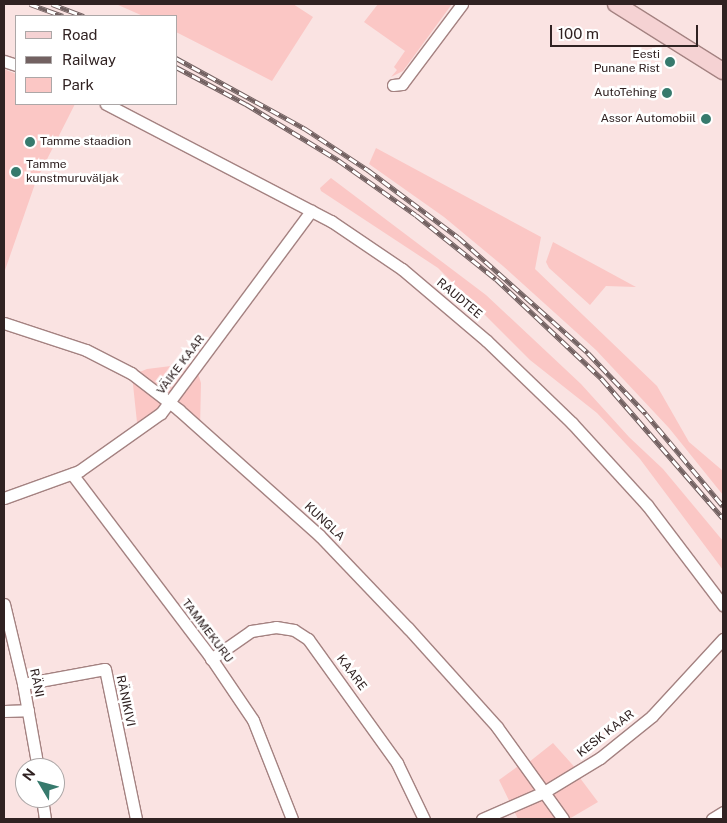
<!DOCTYPE html>
<html>
<head>
<meta charset="utf-8">
<style>
	body { margin:0 }
	#map { position:relative; width:727px; height:823px; overflow:hidden; background:#fae3e2; font-family:"Public Sans",sans-serif }
	div>[style] { position:absolute }
	[style*='--x'] { left:calc(var(--x)*1px); top:calc(var(--y)*1px); width:calc(var(--w)*1px); rotate:calc(var(--a)*1deg) }
	.green>* { inset:0; background:#fbc7c5 }
	.roads { filter:drop-shadow(1px 0 #a48281) drop-shadow(-1px 0 #a48281) drop-shadow(0 1px #a48281) drop-shadow(0 -1px #a48281) }
	.street>* { height:11px; margin:-5.5px; padding:0 5.5px; transform-origin:5.5px; border-radius:5.5px; background:#fff }
	.secondary>* { height:16px; margin:-8px; padding:0 8px; transform-origin:8px; border-radius:8px; background:#f5d2d3 }
	.rail>* { height:5px; margin-top:-2.5px; transform-origin:0; background:repeating-linear-gradient(90deg,#fff 0 9px,#726161 0 18px); box-sizing:border-box; border-block:1px solid #726161 }
	.dots>* { width:14px; height:14px; translate:-50% -50%; box-sizing:border-box; border:2px solid #fff; border-radius:50% }
	span { translate:-50% -50%; white-space:nowrap; text-align:center; line-height:1.15; -webkit-text-stroke:5px #fff; paint-order:stroke }
	.poi-label { font-size:12px; color:#302222 }
	.right { translate:-100% -50%; text-align:right }
	.left { translate:0 -50%; text-align:left }
	.street-label { font-size:12px; color:#302222 }
	.frame { position:absolute; inset:0; border:5px solid #302222; pointer-events:none }
	.legend { position:absolute; left:15px; top:15px; width:162px; height:90px; box-sizing:border-box; background:#fff; border:1px solid #aca7a7; margin:0; padding:6px 9px; list-style:none; font-size:15px; color:#302222 }
	.legend li { display:flex; align-items:center; gap:10px; height:25px }
	.legend b { width:25px; border:1px solid #aca7a7 }
	.north { position:absolute; left:15px; top:758px; width:50px; height:50px; box-sizing:border-box; background:#fff; border:1px solid #aca7a7; border-radius:50%; rotate:307deg; font-size:14px; font-weight:700; line-height:20px; text-align:center; color:#302222 }
	.north::after { content:''; display:block; margin:auto; width:18px; height:22px; background:#377a6d; clip-path:polygon(50% 0,100% 100%,50% 72%,0 100%) }
	.scale { position:absolute; left:550px; top:25px; width:148px; height:22px; box-sizing:border-box; border:2px solid #302222; border-top:0; padding-left:6px; font-size:15px; line-height:18px; white-space:nowrap; color:#302222; -webkit-text-stroke:4px #fff; paint-order:stroke }
</style>
</head>
<body>
<div id="map">
	<div class="green">
		<div style="clip-path:polygon(116px 4px,293px 4px,313px 17px,272px 81px,176px 32px,176px 16px,143px 16px)"></div>
		<div style="clip-path:polygon(378px 4px,452px 4px,403px 71px,391px 77px,397px 70px,394px 67px,405px 51px,364px 22px)"></div>
		<div style="clip-path:polygon(4px 69px,16px 74px,16px 104px,75px 104px,36px 181px,4px 273px)"></div>
		<div style="clip-path:polygon(376px 148px,541px 237px,535px 269px,657px 386px,689px 442px,723px 471px,723px 495px,669px 428px,596px 350px,503px 266px,444px 217px,369px 164px)"></div>
		<div style="clip-path:polygon(331px 178px,486px 295px,581px 384px,629px 437px,663px 469px,723px 541px,723px 570px,640px 459px,597px 413px,530px 360px,438px 268px,321px 191px,320px 188px)"></div>
		<div style="clip-path:polygon(553px 242px,636px 287px,606px 286px,590px 305px,549px 268px,546px 262px)"></div>
		<div style="clip-path:polygon(203px 362px,197px 370px,201px 383px,200px 429px,171px 403px,138px 432px,132px 375px,147px 369px)"></div>
		<div style="clip-path:polygon(553px 743px,579px 772px,577px 774px,598px 802px,569px 819px,518px 819px,499px 780px,521px 764px,524px 766px)"></div>
	</div>
	<div class="roads">
		<div class="street">
			<div style="--x:4;--y:61;--w:13;--a:18"></div>
			<div style="--x:393;--y:85;--w:9;--a:-6"></div>
			<div style="--x:402;--y:84;--w:100;--a:-53.1"></div>
			<div style="--x:106;--y:104;--w:254;--a:27.5"></div>
			<div style="--x:331;--y:221;--w:86;--a:34.1"></div>
			<div style="--x:402;--y:269;--w:111;--a:40.3"></div>
			<div style="--x:487;--y:341;--w:118;--a:44"></div>
			<div style="--x:572;--y:423;--w:111;--a:47.6"></div>
			<div style="--x:647;--y:505;--w:126;--a:52.8"></div>
			<div style="--x:4;--y:323;--w:86;--a:18.2"></div>
			<div style="--x:86;--y:350;--w:51;--a:27.1"></div>
			<div style="--x:131;--y:373;--w:61;--a:37.6"></div>
			<div style="--x:179;--y:410;--w:188;--a:41.8"></div>
			<div style="--x:319;--y:535;--w:129;--a:46.3"></div>
			<div style="--x:408;--y:628;--w:133;--a:48"></div>
			<div style="--x:497;--y:727;--w:113;--a:54.3"></div>
			<div style="--x:72;--y:474;--w:227;--a:52.9"></div>
			<div style="--x:209;--y:655;--w:78;--a:55.9"></div>
			<div style="--x:253;--y:720;--w:106;--a:68.5"></div>
			<div style="--x:4;--y:498;--w:80;--a:-19.8"></div>
			<div style="--x:79;--y:471;--w:100;--a:-35.3"></div>
			<div style="--x:161;--y:413;--w:252;--a:-53.4"></div>
			<div style="--x:4;--y:604;--w:82;--a:76.6"></div>
			<div style="--x:23;--y:684;--w:85;--a:79.9"></div>
			<div style="--x:211;--y:659;--w:49;--a:-35"></div>
			<div style="--x:251;--y:631;--w:25;--a:-9"></div>
			<div style="--x:276;--y:627;--w:18;--a:9"></div>
			<div style="--x:294;--y:630;--w:17;--a:33"></div>
			<div style="--x:308;--y:639;--w:153;--a:54.3"></div>
			<div style="--x:397;--y:763;--w:62;--a:64.3"></div>
			<div style="--x:23;--y:684;--w:83;--a:-10.4"></div>
			<div style="--x:105;--y:669;--w:153;--a:78.3"></div>
			<div style="--x:4;--y:711;--w:24;--a:-2"></div>
			<div style="--x:42;--y:798;--w:21;--a:82"></div>
			<div style="--x:482;--y:819;--w:68;--a:-23.5"></div>
			<div style="--x:544;--y:792;--w:66;--a:-31.3"></div>
			<div style="--x:600;--y:758;--w:67;--a:-38.9"></div>
			<div style="--x:652;--y:716;--w:105;--a:-47.3"></div>
			<div style="--x:712;--y:819;--w:13;--a:-32"></div>
		</div>
		<div class="secondary">
			<div style="--x:616;--y:4;--w:126;--a:32.1"></div>
		</div>
	</div>
	<div class="rail">
		<div style="--x:30;--y:4;--w:35;--a:20"></div>
		<div style="--x:52;--y:4;--w:34;--a:21"></div>
		<div style="--x:176;--y:58;--w:146;--a:28.7"></div>
		<div style="--x:304;--y:128;--w:77;--a:33.3"></div>
		<div style="--x:368;--y:170;--w:112;--a:36.7"></div>
		<div style="--x:458;--y:237;--w:174;--a:41.7"></div>
		<div style="--x:588;--y:353;--w:84;--a:46.4"></div>
		<div style="--x:646;--y:414;--w:120;--a:50.1"></div>
		<div style="--x:176;--y:67;--w:79;--a:27.9"></div>
		<div style="--x:246;--y:104;--w:108;--a:31.3"></div>
		<div style="--x:338;--y:160;--w:95;--a:35.2"></div>
		<div style="--x:416;--y:215;--w:102;--a:38.7"></div>
		<div style="--x:496;--y:279;--w:146;--a:43.3"></div>
		<div style="--x:602;--y:379;--w:184;--a:49"></div>
	</div>
	<div class="dots">
		<div style="left:670px;top:62px;background:#377a6d"></div>
		<div style="left:667px;top:93px;background:#377a6d"></div>
		<div style="left:706px;top:119px;background:#377a6d"></div>
		<div style="left:30px;top:142px;background:#377a6d"></div>
		<div style="left:16px;top:172px;background:#377a6d"></div>
	</div>
	<div class="poi-label">
		<span class="right" style="left:660px;top:62px">Eesti<br>Punane Rist</span>
		<span class="right" style="left:657px;top:93px">AutoTehing</span>
		<span class="right" style="left:696px;top:119px">Assor Automobiil</span>
		<span class="left" style="left:40px;top:142px">Tamme staadion</span>
		<span class="left" style="left:26px;top:172px">Tamme<br>kunstmuruväljak</span>
	</div>
	<div class="street-label">
		<span style="left:459px;top:299px;rotate:40deg">RAUDTEE</span>
		<span style="left:181px;top:365px;rotate:-53deg">VÄIKE KAAR</span>
		<span style="left:324px;top:522px;rotate:43deg">KUNGLA</span>
		<span style="left:207px;top:631px;rotate:53deg">TAMMEKURU</span>
		<span style="left:351px;top:673px;rotate:53deg">KAARE</span>
		<span style="left:36px;top:683px;rotate:78deg">RÄNI</span>
		<span style="left:125px;top:701px;rotate:78deg">RÄNIKIVI</span>
		<span style="left:606px;top:734px;rotate:-38deg">KESK KAAR</span>
	</div>
	<div class="frame"></div>
	<ul class="legend">
	<li><b style="height:6px;background:#f5d2d3"></b>Road</li>
	<li><b style="height:6px;background:#726161"></b>Railway</li>
	<li><b style="height:14px;background:#fbc7c5"></b>Park</li>
	</ul>
	<div class="north">N</div>
	<div class="scale">100 m</div>
</div>
</body>
</html>
